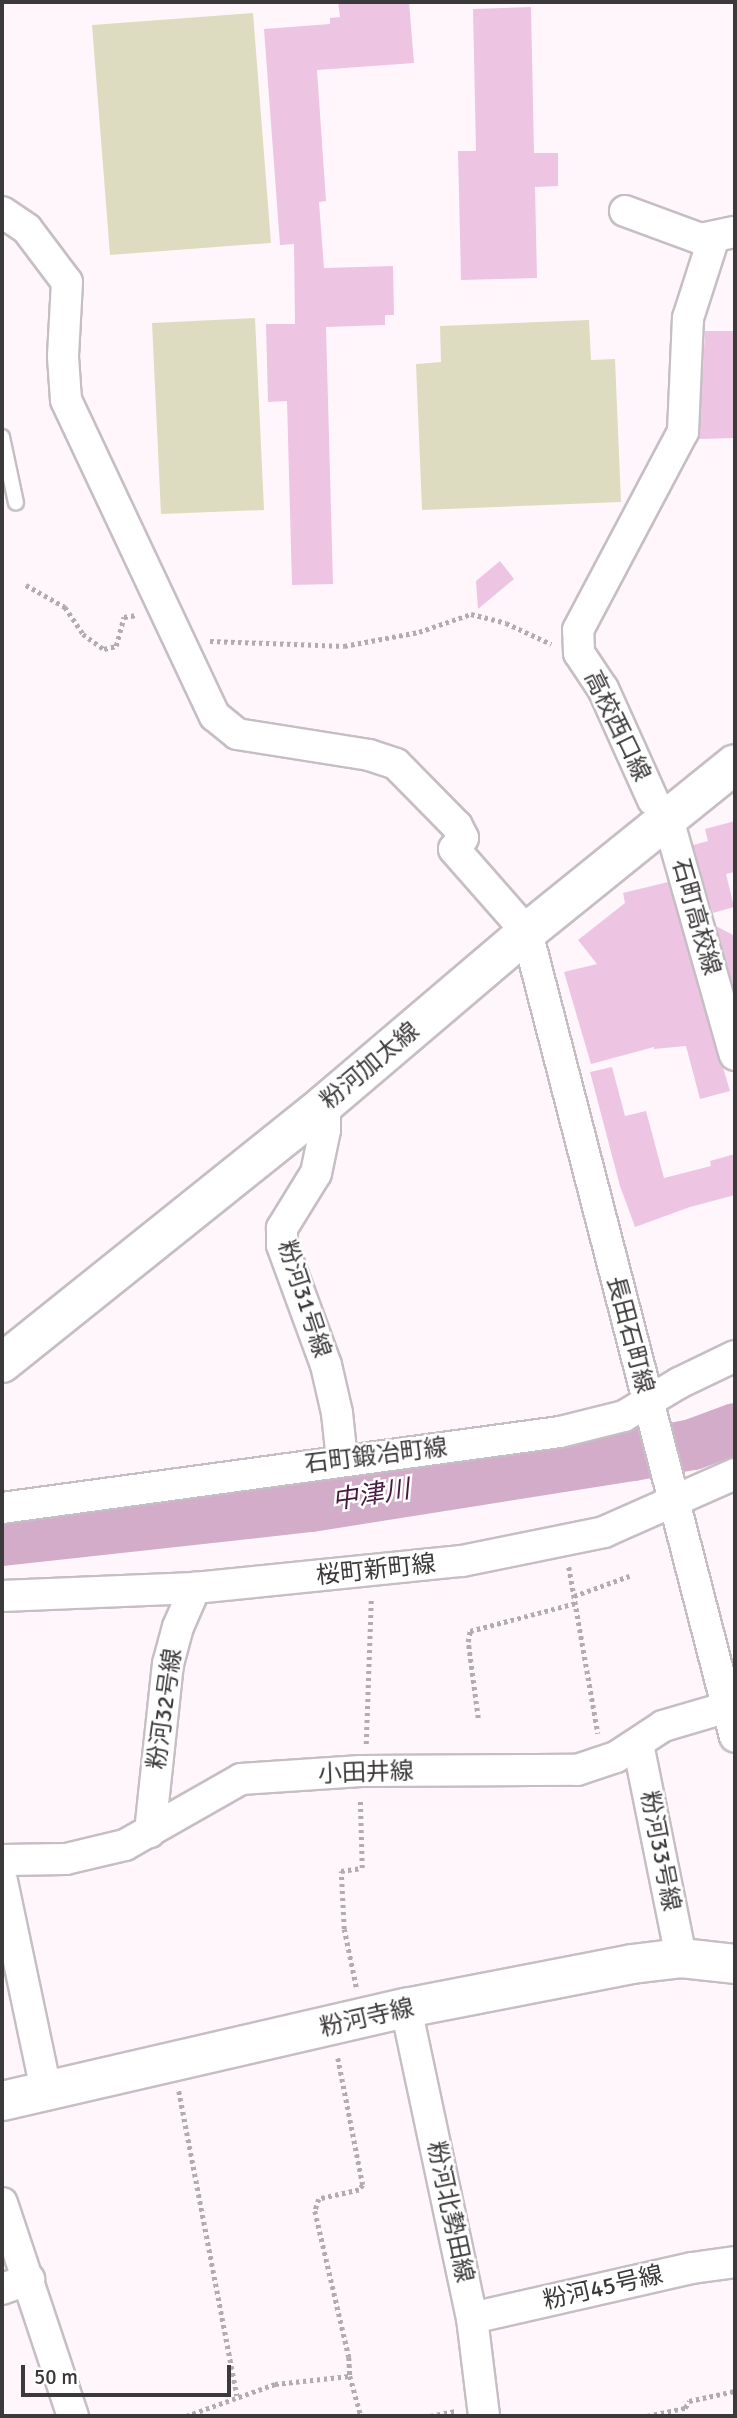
<!DOCTYPE html>
<html>
<head>
<meta charset="utf-8">
<style>
	body { margin:0 }
	#map { position:relative; width:737px; height:2418px; overflow:hidden; background:#fff6fc; font-family:Signika,"Noto Sans JP",sans-serif }
	div>[style] { position:absolute }
	[style*='--x'] { left:calc(var(--x)*1px); top:calc(var(--y)*1px); width:calc(var(--w)*1px); rotate:calc(var(--a)*1deg) }
	.green>* { inset:0; background:#dedcc0 }
	.river>* { height:51px; margin:-25.5px; padding:0 25.5px; transform-origin:25.5px; border-radius:25.5px; background:#d3acc9 }
	.building>* { inset:0; background:#edc5e2 }
	.path>* { height:4.5px; margin-top:-2.25px; transform-origin:0; background:repeating-linear-gradient(90deg,#b2abb0 0 3.5px,transparent 0 7px) }
	.roads { filter:drop-shadow(2px 0 #c6bec4) drop-shadow(-2px 0 #c6bec4) drop-shadow(0 2px #c6bec4) drop-shadow(0 -2px #c6bec4) }
	.lane>* { height:14px; margin:-7px; padding:0 7px; transform-origin:7px; border-radius:7px; background:#fff }
	.street>* { height:30px; margin:-15px; padding:0 15px; transform-origin:15px; border-radius:15px; background:#fff }
	.secondary>* { height:38px; margin:-19px; padding:0 19px; transform-origin:19px; border-radius:19px; background:#fff }
	.primary>* { height:38px; margin:-19px; padding:0 19px; transform-origin:19px; border-radius:19px; background:#fff }
	span { translate:-50% -50%; white-space:nowrap; text-align:center; line-height:1.15; -webkit-text-stroke:5px #fff; paint-order:stroke }
	.street-label { font-size:24px; color:#3c393b }
	.water-label { font-size:26px; color:#47193f; font-style:italic }
	.frame { position:absolute; inset:0; border:4px solid #3c393b; pointer-events:none }
	.scale { position:absolute; left:21px; top:2365px; width:210px; height:32px; box-sizing:border-box; border:4px solid #3c393b; border-top:0; padding-left:9px; font-size:21px; line-height:24px; white-space:nowrap; color:#3c393b; -webkit-text-stroke:5px #fff; paint-order:stroke }
</style>
</head>
<body>
<div id="map">
	<div class="green">
		<div style="clip-path:polygon(253px 13px,271px 243px,110px 255px,92px 25px)"></div>
		<div style="clip-path:polygon(255px 318px,264px 510px,161px 514px,152px 323px)"></div>
		<div style="clip-path:polygon(589px 320px,591px 360px,615px 359px,621px 502px,422px 510px,416px 364px,441px 362px,440px 326px)"></div>
	</div>
	<div class="river">
		<div style="--x:2;--y:1540;--w:310;--a:-6.3"></div>
		<div style="--x:310;--y:1506;--w:327;--a:-9"></div>
		<div style="--x:633;--y:1455;--w:60;--a:-10.6"></div>
		<div style="--x:692;--y:1444;--w:46;--a:-20.4"></div>
	</div>
	<div class="building">
		<div style="clip-path:polygon(338px 2px,409px 2px,414px 63px,317px 70px,326px 201px,319px 202px,324px 268px,393px 266px,394px 315px,385px 315px,385px 325px,326px 327px,333px 584px,292px 585px,287px 401px,268px 402px,266px 324px,295px 324px,294px 244px,280px 245px,264px 29px,330px 24px,330px 18px,340px 17px)"></div>
		<div style="clip-path:polygon(531px 7px,534px 153px,558px 153px,558px 186px,535px 187px,537px 278px,461px 280px,458px 151px,476px 151px,473px 9px)"></div>
		<div style="clip-path:polygon(705px 331px,735px 331px,735px 438px,699px 439px)"></div>
		<div style="clip-path:polygon(500px 561px,514px 579px,478px 609px,476px 581px)"></div>
		<div style="clip-path:polygon(735px 821px,735px 872px,726px 874px,734px 907px,713px 913px,693px 845px,708px 841px,705px 829px)"></div>
		<div style="clip-path:polygon(668px 882px,730px 1091px,700px 1099px,686px 1046px,654px 1049px,654px 1047px,591px 1064px,564px 972px,597px 964px,578px 940px,625px 903px,623px 893px)"></div>
		<div style="clip-path:polygon(716px 926px,735px 936px,735px 992px)"></div>
		<div style="clip-path:polygon(612px 1067px,625px 1116px,646px 1111px,664px 1178px,711px 1166px,710px 1161px,735px 1154px,735px 1195px,690px 1207px,635px 1227px,620px 1186px,590px 1072px)"></div>
	</div>
	<div class="path">
		<div style="--x:26;--y:585;--w:45;--a:29.4"></div>
		<div style="--x:65;--y:607;--w:32;--a:56"></div>
		<div style="--x:83;--y:634;--w:26;--a:36"></div>
		<div style="--x:104;--y:649;--w:12;--a:-14"></div>
		<div style="--x:116;--y:646;--w:30;--a:-75"></div>
		<div style="--x:124;--y:617;--w:13;--a:-9"></div>
		<div style="--x:210;--y:641;--w:134;--a:2.1"></div>
		<div style="--x:344;--y:646;--w:76;--a:-10.6"></div>
		<div style="--x:419;--y:632;--w:55;--a:-19.1"></div>
		<div style="--x:471;--y:614;--w:36;--a:14"></div>
		<div style="--x:506;--y:623;--w:50;--a:25"></div>
		<div style="--x:569;--y:1567;--w:169;--a:80.1"></div>
		<div style="--x:574;--y:1596;--w:59;--a:-20"></div>
		<div style="--x:478;--y:1718;--w:77;--a:-97.5"></div>
		<div style="--x:468;--y:1642;--w:11;--a:-80"></div>
		<div style="--x:470;--y:1631;--w:110;--a:-14.8"></div>
		<div style="--x:366;--y:1744;--w:145;--a:-88"></div>
		<div style="--x:356;--y:1987;--w:59;--a:-101.7"></div>
		<div style="--x:344;--y:1929;--w:58;--a:-93"></div>
		<div style="--x:341;--y:1871;--w:21;--a:-8"></div>
		<div style="--x:362;--y:1868;--w:70;--a:-91.6"></div>
		<div style="--x:338;--y:2058;--w:129;--a:78.9"></div>
		<div style="--x:363;--y:2185;--w:6;--a:129"></div>
		<div style="--x:359;--y:2190;--w:41;--a:167.3"></div>
		<div style="--x:319;--y:2199;--w:13;--a:108"></div>
		<div style="--x:315;--y:2211;--w:150;--a:76.9"></div>
		<div style="--x:349;--y:2357;--w:19;--a:87"></div>
		<div style="--x:179;--y:2091;--w:310;--a:79.2"></div>
		<div style="--x:186;--y:2416;--w:95;--a:-19.8"></div>
		<div style="--x:275;--y:2384;--w:75;--a:-6.1"></div>
		<div style="--x:350;--y:2376;--w:41;--a:74.6"></div>
		<div style="--x:430;--y:2416;--w:25;--a:-11"></div>
		<div style="--x:647;--y:2416;--w:39;--a:-12"></div>
		<div style="--x:685;--y:2408;--w:8;--a:-60"></div>
		<div style="--x:689;--y:2401;--w:47;--a:-12.3"></div>
	</div>
	<div class="roads">
		<div class="lane">
			<div style="--x:2;--y:437;--w:67;--a:78"></div>
		</div>
		<div class="street">
			<div style="--x:625;--y:211;--w:81;--a:20.2"></div>
			<div style="--x:701;--y:239;--w:35;--a:-12"></div>
			<div style="--x:2;--y:212;--w:30;--a:34"></div>
			<div style="--x:27;--y:229;--w:66;--a:53"></div>
			<div style="--x:67;--y:282;--w:75;--a:93.1"></div>
			<div style="--x:63;--y:357;--w:43;--a:86"></div>
			<div style="--x:66;--y:400;--w:349;--a:64.8"></div>
			<div style="--x:215;--y:716;--w:28;--a:39"></div>
			<div style="--x:237;--y:734;--w:134;--a:9"></div>
			<div style="--x:369;--y:755;--w:28;--a:18"></div>
			<div style="--x:396;--y:764;--w:87;--a:45.5"></div>
			<div style="--x:457;--y:826;--w:13;--a:63"></div>
			<div style="--x:463;--y:838;--w:14;--a:129"></div>
			<div style="--x:454;--y:849;--w:111;--a:48.7"></div>
			<div style="--x:527;--y:932;--w:831;--a:75.51"></div>
			<div style="--x:653;--y:800;--w:122;--a:-114.2"></div>
			<div style="--x:603;--y:689;--w:43;--a:-123.7"></div>
			<div style="--x:579;--y:653;--w:23;--a:-92"></div>
			<div style="--x:578;--y:630;--w:224;--a:-62.1"></div>
			<div style="--x:683;--y:432;--w:114;--a:-87.5"></div>
			<div style="--x:688;--y:318;--w:85;--a:-72.2"></div>
			<div style="--x:668;--y:819;--w:245;--a:74.2"></div>
			<div style="--x:325;--y:1104;--w:26;--a:90"></div>
			<div style="--x:325;--y:1130;--w:44;--a:101.8"></div>
			<div style="--x:316;--y:1173;--w:65;--a:121.7"></div>
			<div style="--x:282;--y:1228;--w:17;--a:90"></div>
			<div style="--x:282;--y:1245;--w:128;--a:69.9"></div>
			<div style="--x:326;--y:1365;--w:49;--a:77.1"></div>
			<div style="--x:337;--y:1413;--w:47;--a:83.9"></div>
			<div style="--x:2;--y:1508;--w:563;--a:-7.76"></div>
			<div style="--x:560;--y:1432;--w:66;--a:-14"></div>
			<div style="--x:624;--y:1416;--w:64;--a:-31"></div>
			<div style="--x:679;--y:1383;--w:62;--a:-25.7"></div>
			<div style="--x:2;--y:1596;--w:193;--a:-2.4"></div>
			<div style="--x:195;--y:1588;--w:268;--a:-5.8"></div>
			<div style="--x:462;--y:1561;--w:145;--a:-11.5"></div>
			<div style="--x:604;--y:1532;--w:143;--a:-23.9"></div>
			<div style="--x:638;--y:1744;--w:218;--a:78.6"></div>
			<div style="--x:150;--y:1832;--w:169;--a:-83.9"></div>
			<div style="--x:168;--y:1664;--w:38;--a:-75"></div>
			<div style="--x:178;--y:1627;--w:43;--a:-66.4"></div>
			<div style="--x:2;--y:1860;--w:64;--a:-0.9"></div>
			<div style="--x:66;--y:1859;--w:61;--a:-13.3"></div>
			<div style="--x:125;--y:1845;--w:133;--a:-29.6"></div>
			<div style="--x:241;--y:1779;--w:120;--a:-3.8"></div>
			<div style="--x:361;--y:1771;--w:216;--a:-0.3"></div>
			<div style="--x:577;--y:1770;--w:41;--a:-18.4"></div>
			<div style="--x:616;--y:1757;--w:56;--a:-33.4"></div>
			<div style="--x:663;--y:1726;--w:75;--a:-16.3"></div>
			<div style="--x:2;--y:1881;--w:214;--a:78.1"></div>
			<div style="--x:406;--y:2008;--w:317;--a:78"></div>
			<div style="--x:472;--y:2318;--w:99;--a:83"></div>
			<div style="--x:2;--y:2203;--w:225;--a:71.6"></div>
			<div style="--x:2;--y:2289;--w:29;--a:-20"></div>
			<div style="--x:472;--y:2318;--w:226;--a:-12.8"></div>
			<div style="--x:692;--y:2268;--w:43;--a:-7.9"></div>
		</div>
		<div class="secondary">
			<div style="--x:2;--y:2101;--w:415;--a:-13"></div>
			<div style="--x:406;--y:2008;--w:230;--a:-11"></div>
			<div style="--x:632;--y:1964;--w:49;--a:-7"></div>
			<div style="--x:681;--y:1958;--w:54;--a:6.3"></div>
		</div>
		<div class="primary">
			<div style="--x:2;--y:1363;--w:414;--a:-38.7"></div>
			<div style="--x:325;--y:1104;--w:265;--a:-40.4"></div>
			<div style="--x:527;--y:932;--w:267;--a:-38.9"></div>
		</div>
	</div>
	<div class="street-label">
		<span style="left:617px;top:726px;rotate:64deg">高校西口線</span>
		<span style="left:696px;top:917px;rotate:74deg">石町高校線</span>
		<span style="left:370px;top:1066px;rotate:-40deg">粉河加太線</span>
		<span style="left:304px;top:1299px;rotate:72deg">粉河31号線</span>
		<span style="left:630px;top:1335px;rotate:75deg">長田石町線</span>
		<span style="left:376px;top:1456px;rotate:-7deg">石町鍛冶町線</span>
		<span style="left:376px;top:1570px;rotate:-6deg">桜町新町線</span>
		<span style="left:165px;top:1709px;rotate:-82deg">粉河32号線</span>
		<span style="left:366px;top:1773px;rotate:-2deg">小田井線</span>
		<span style="left:660px;top:1851px;rotate:79deg">粉河33号線</span>
		<span style="left:367px;top:2018px;rotate:-13deg">粉河寺線</span>
		<span style="left:450px;top:2212px;rotate:78deg">粉河北勢田線</span>
		<span style="left:603px;top:2288px;rotate:-13deg">粉河45号線</span>
	</div>
	<div class="water-label">
		<span style="left:371px;top:1496px;rotate:-9deg">中津川</span>
	</div>
	<div class="frame"></div>
	<div class="scale">50 m</div>
</div>
</body>
</html>
